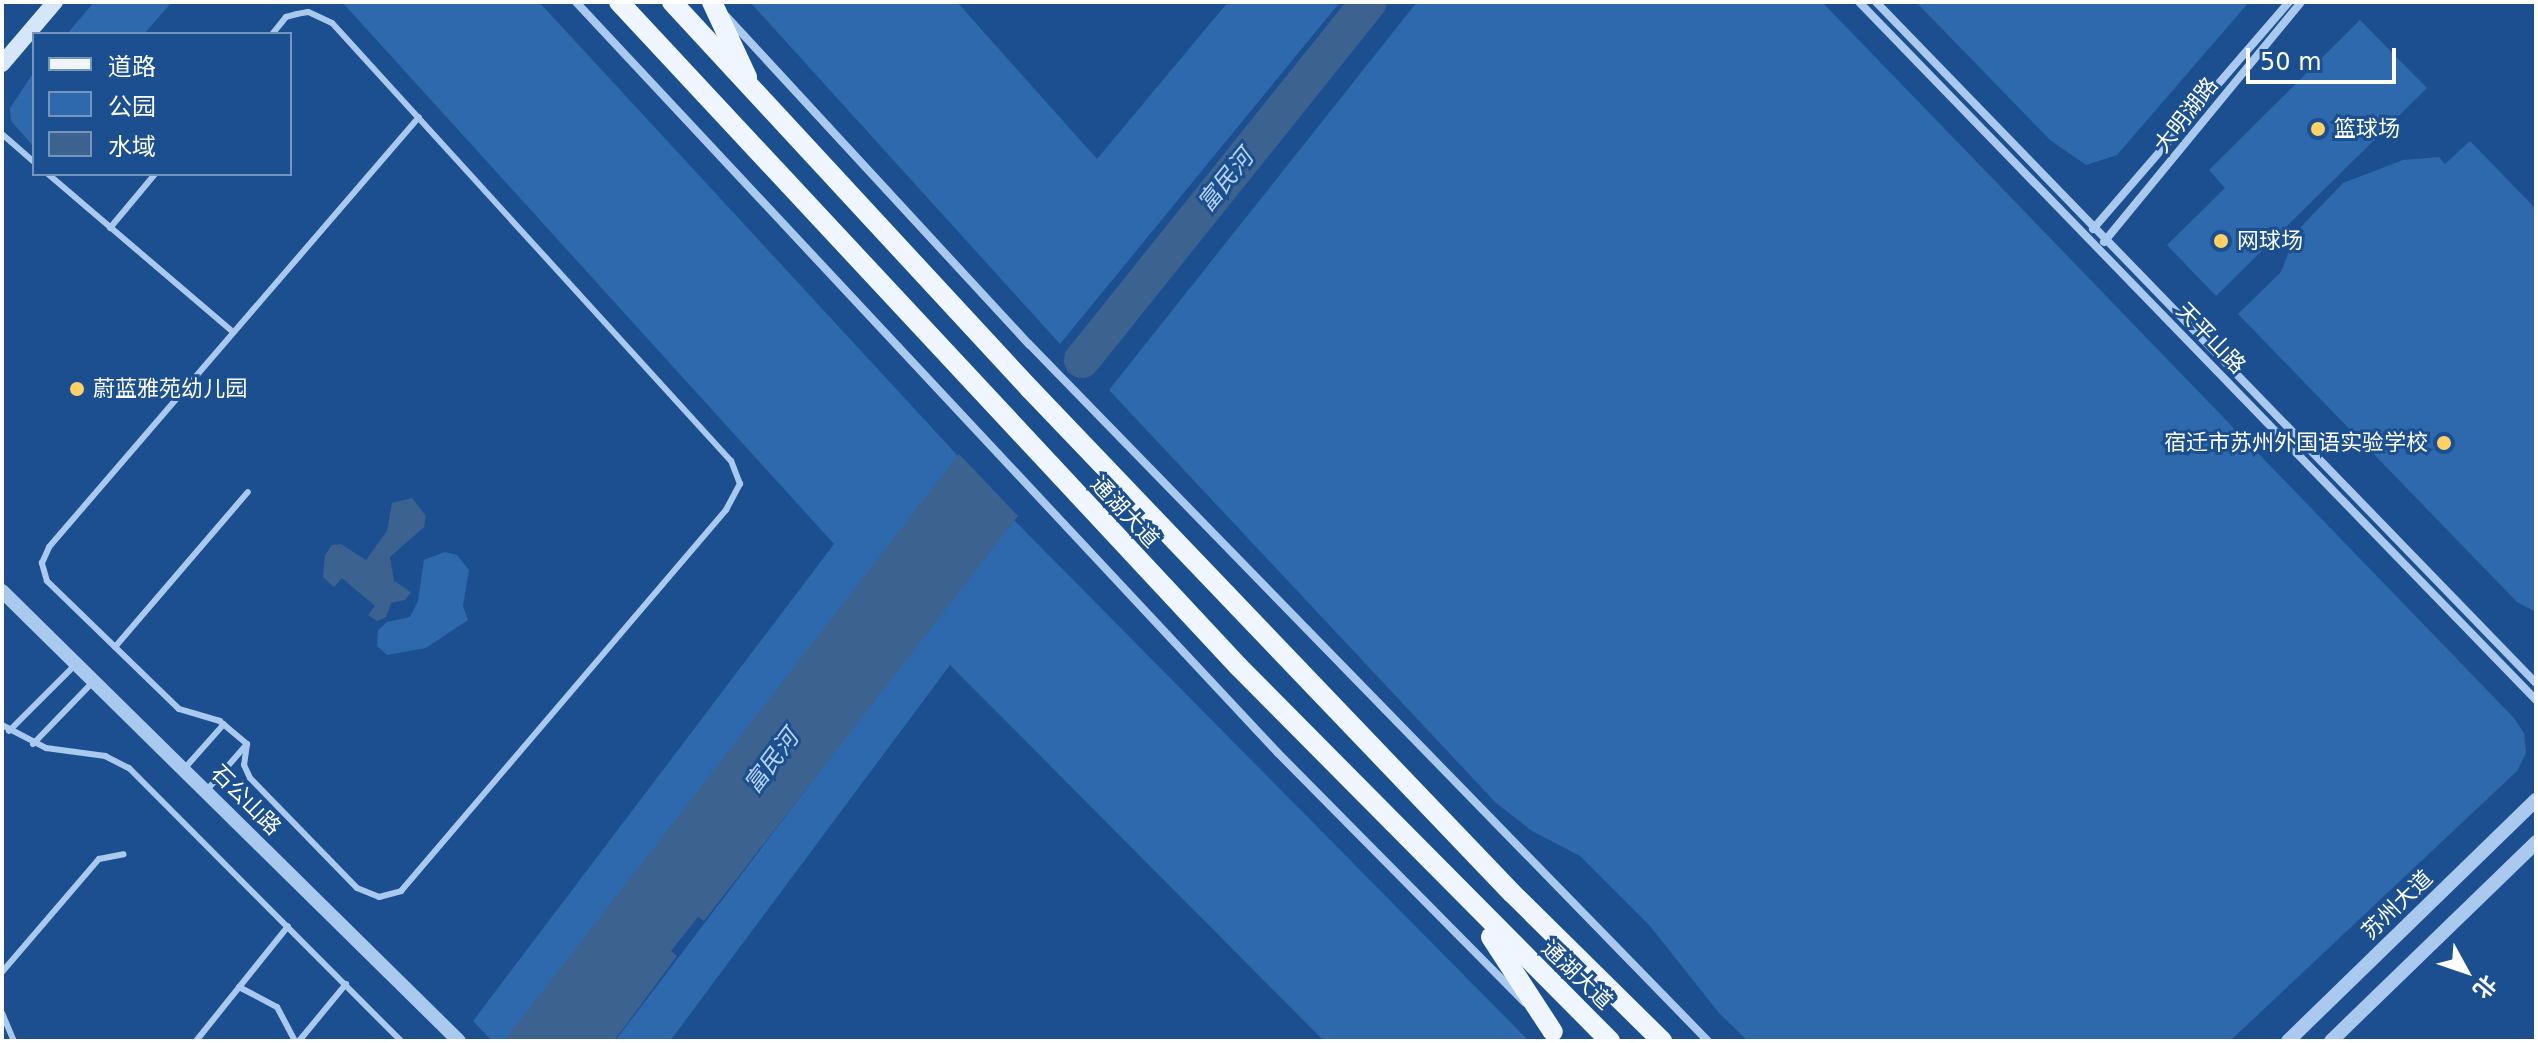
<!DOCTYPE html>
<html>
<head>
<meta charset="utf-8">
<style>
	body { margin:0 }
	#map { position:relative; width:2538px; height:1043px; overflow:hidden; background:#1b4f8f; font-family:"DejaVu Sans","Noto Sans SC",sans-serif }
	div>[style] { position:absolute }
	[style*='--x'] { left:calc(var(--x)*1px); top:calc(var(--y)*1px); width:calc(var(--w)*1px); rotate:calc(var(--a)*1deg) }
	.green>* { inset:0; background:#2e69ad }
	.water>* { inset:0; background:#3c6290 }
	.river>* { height:36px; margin:-18px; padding:0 18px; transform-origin:18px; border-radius:18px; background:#3c6290 }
	.service>* { height:6px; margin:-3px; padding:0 3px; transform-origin:3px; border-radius:3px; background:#a9c9ee }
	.minor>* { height:8px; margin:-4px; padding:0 4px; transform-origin:4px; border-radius:4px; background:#a9c9ee }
	.tertiary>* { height:14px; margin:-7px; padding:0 7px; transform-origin:7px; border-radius:7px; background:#a9c9ee }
	.secondary>* { height:16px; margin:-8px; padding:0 8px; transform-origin:8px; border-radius:8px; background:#d6e6fa }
	.primary>* { height:20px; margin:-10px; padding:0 10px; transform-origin:10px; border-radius:10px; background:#f0f6ff }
	.dots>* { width:22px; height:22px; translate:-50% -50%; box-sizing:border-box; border:4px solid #1b4f8f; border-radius:50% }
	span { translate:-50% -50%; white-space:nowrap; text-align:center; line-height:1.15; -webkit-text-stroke:6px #1b4f8f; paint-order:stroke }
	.street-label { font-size:22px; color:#fff }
	.poi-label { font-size:22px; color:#fff }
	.left { translate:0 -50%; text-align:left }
	.right { translate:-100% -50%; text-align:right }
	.water-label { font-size:24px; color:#b5d3f5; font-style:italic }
	.frame { position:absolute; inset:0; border:4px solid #fff; pointer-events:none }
	.legend { position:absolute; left:32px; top:32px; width:260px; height:144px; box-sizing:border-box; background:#1b4f8f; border:2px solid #7695bc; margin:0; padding:10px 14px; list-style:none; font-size:24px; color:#fff }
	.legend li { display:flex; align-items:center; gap:16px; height:40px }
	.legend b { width:40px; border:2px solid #7695bc }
	.north { position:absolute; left:2426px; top:931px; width:80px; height:80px; -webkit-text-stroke:6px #1b4f8f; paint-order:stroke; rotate:130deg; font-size:22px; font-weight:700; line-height:32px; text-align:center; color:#fff }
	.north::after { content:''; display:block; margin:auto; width:28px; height:36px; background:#fff; clip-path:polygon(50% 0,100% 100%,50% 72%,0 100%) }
	.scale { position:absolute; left:2246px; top:48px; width:150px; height:36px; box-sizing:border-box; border:4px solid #fff; border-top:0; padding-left:10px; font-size:24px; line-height:28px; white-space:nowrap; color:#fff; -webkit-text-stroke:6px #1b4f8f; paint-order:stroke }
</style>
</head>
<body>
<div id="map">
	<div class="green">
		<div style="clip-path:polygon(94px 2px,172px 2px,144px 34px,67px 34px)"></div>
		<div style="clip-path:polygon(342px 2px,539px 2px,958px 456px,519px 1041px,492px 1041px,473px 1021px,834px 544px)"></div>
		<div style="clip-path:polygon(750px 2px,957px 2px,1097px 159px,1228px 2px,1340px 2px,1060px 344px)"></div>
		<div style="clip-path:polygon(1417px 2px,1822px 2px,2514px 718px,2524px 733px,2526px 753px,2517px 771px,2230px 1041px,1748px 1041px,1719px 1013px,1650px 926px,1580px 856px,1532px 831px,1496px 803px,1109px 390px)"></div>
		<div style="clip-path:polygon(1916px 2px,2249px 2px,2117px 155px,2086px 165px,2050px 140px)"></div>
		<div style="clip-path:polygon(2360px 20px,2427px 88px,2216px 296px,2167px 245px,2225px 188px,2209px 170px)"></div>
		<div style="clip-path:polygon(34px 72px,34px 147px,11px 121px,10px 108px)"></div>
		<div style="clip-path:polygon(2470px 141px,2536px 209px,2536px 612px,2517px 602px,2238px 314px,2281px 272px,2296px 232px,2343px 183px,2403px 160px,2439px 157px,2445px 164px)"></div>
		<div style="clip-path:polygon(1012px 518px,1529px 1041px,1324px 1041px,950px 665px,670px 1041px,615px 1041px)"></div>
		<div style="clip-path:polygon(445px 552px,457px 555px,469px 570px,463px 606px,468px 620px,426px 648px,387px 655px,377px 646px,378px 630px,387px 622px,410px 617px,418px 601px,424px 560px)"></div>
	</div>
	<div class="water">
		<div style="clip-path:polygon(959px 454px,1018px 516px,704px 921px,698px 917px,671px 951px,677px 956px,614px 1041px,504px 1041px)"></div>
		<div style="clip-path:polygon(412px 498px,426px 516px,424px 527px,390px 557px,394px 581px,411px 592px,405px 600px,391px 603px,386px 617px,377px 621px,368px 615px,375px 606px,342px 578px,334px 587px,323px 577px,325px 555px,332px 545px,341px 544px,366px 560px,387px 531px,392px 503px)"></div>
	</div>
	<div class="river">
		<div style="--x:1082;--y:360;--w:459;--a:-51.3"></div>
	</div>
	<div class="service">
		<div style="--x:2;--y:134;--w:43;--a:41.2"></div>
		<div style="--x:48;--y:174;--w:243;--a:40.5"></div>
		<div style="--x:110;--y:228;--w:70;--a:-50.2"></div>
		<div style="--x:115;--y:647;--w:204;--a:-49.4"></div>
		<div style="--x:2;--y:725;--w:50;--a:27.6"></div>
		<div style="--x:46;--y:748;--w:60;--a:7.7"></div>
		<div style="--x:105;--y:756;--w:27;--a:27"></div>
		<div style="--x:129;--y:768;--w:385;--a:45.1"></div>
		<div style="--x:9;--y:731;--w:95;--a:-45"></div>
		<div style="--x:33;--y:744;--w:85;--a:-46"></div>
		<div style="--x:247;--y:744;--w:21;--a:98"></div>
		<div style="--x:244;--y:765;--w:14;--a:65"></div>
		<div style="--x:250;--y:778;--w:153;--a:45.8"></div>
		<div style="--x:357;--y:888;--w:24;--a:22"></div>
		<div style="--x:379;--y:897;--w:23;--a:-15"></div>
		<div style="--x:401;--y:891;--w:501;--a:-49.54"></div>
		<div style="--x:726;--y:510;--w:30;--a:-62"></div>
		<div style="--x:740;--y:484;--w:25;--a:-111"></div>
		<div style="--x:731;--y:461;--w:592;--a:-132.33"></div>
		<div style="--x:332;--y:23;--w:26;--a:-155"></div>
		<div style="--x:308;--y:12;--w:11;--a:170"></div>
		<div style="--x:297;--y:14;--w:11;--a:165"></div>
		<div style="--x:286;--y:17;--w:22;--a:129"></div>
		<div style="--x:247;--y:744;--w:35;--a:-140"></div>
		<div style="--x:220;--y:721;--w:43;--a:-163.7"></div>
		<div style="--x:179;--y:709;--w:184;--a:-135.9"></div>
		<div style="--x:47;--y:581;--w:19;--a:-106"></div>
		<div style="--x:42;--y:563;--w:17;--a:-66"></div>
		<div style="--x:49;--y:547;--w:567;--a:-49.29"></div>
		<div style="--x:184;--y:769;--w:60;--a:-48.4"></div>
		<div style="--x:207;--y:790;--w:61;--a:-49"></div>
		<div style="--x:2;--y:972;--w:149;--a:-49.4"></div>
		<div style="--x:99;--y:859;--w:25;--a:-11"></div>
		<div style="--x:239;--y:987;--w:43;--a:27.8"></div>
		<div style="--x:277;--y:1007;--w:38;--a:62"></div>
		<div style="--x:2;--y:1013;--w:30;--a:67"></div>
		<div style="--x:196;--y:1041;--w:147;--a:-51.3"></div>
		<div style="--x:299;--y:1041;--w:74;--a:-50.5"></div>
	</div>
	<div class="minor">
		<div style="--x:576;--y:2;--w:1028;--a:46.93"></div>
		<div style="--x:1278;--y:753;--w:351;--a:45.3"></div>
		<div style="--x:1859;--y:2;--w:972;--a:45.87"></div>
		<div style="--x:1876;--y:2;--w:948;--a:45.9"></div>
		<div style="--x:726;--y:16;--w:447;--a:47.3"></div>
		<div style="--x:1029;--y:344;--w:973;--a:45.75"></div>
		<div style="--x:2093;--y:229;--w:300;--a:-49.2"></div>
		<div style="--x:2104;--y:242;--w:310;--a:-50.6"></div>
	</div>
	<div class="tertiary">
		<div style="--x:2;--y:591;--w:641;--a:44.56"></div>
		<div style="--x:2288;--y:1041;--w:346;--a:-44.2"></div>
		<div style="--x:2331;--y:1041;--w:286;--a:-44.1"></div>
	</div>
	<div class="secondary">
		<div style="--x:2;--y:64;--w:82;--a:-49.5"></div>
	</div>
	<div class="primary">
		<div style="--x:619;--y:2;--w:909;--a:47.01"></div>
		<div style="--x:1239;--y:667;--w:527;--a:45.23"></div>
		<div style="--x:672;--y:2;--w:527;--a:47.23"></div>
		<div style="--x:1030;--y:389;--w:697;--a:46.28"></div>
		<div style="--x:1512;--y:893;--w:211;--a:44.6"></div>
		<div style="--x:712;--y:2;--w:83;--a:65"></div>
		<div style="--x:1491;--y:937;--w:113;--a:56.9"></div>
	</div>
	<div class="dots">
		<div style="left:2318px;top:129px;background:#ffd166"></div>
		<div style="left:2221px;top:241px;background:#ffd166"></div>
		<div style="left:77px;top:389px;background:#ffd166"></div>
		<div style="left:2444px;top:443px;background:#ffd166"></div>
	</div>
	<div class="street-label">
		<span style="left:2186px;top:115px;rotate:-52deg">大明湖路</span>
		<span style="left:2211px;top:338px;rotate:46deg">天平山路</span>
		<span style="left:1125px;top:512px;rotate:47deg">通湖大道</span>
		<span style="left:246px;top:800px;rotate:45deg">石公山路</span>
		<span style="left:2397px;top:905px;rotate:-44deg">苏州大道</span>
		<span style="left:1577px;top:975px;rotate:44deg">通湖大道</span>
	</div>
	<div class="poi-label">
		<span class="left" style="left:2334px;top:129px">篮球场</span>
		<span class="left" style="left:2237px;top:241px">网球场</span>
		<span class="left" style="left:93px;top:389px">蔚蓝雅苑幼儿园</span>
		<span class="right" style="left:2428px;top:443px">宿迁市苏州外国语实验学校</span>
	</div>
	<div class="water-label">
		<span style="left:1226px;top:181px;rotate:-51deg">富民河</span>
		<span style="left:772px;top:762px;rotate:-53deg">富民河</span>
	</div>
	<div class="frame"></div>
	<ul class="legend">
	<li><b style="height:10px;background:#f0f6ff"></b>道路</li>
	<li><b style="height:22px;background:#2e69ad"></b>公园</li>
	<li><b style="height:22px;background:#3c6290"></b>水域</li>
	</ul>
	<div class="north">北</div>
	<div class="scale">50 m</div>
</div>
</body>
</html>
